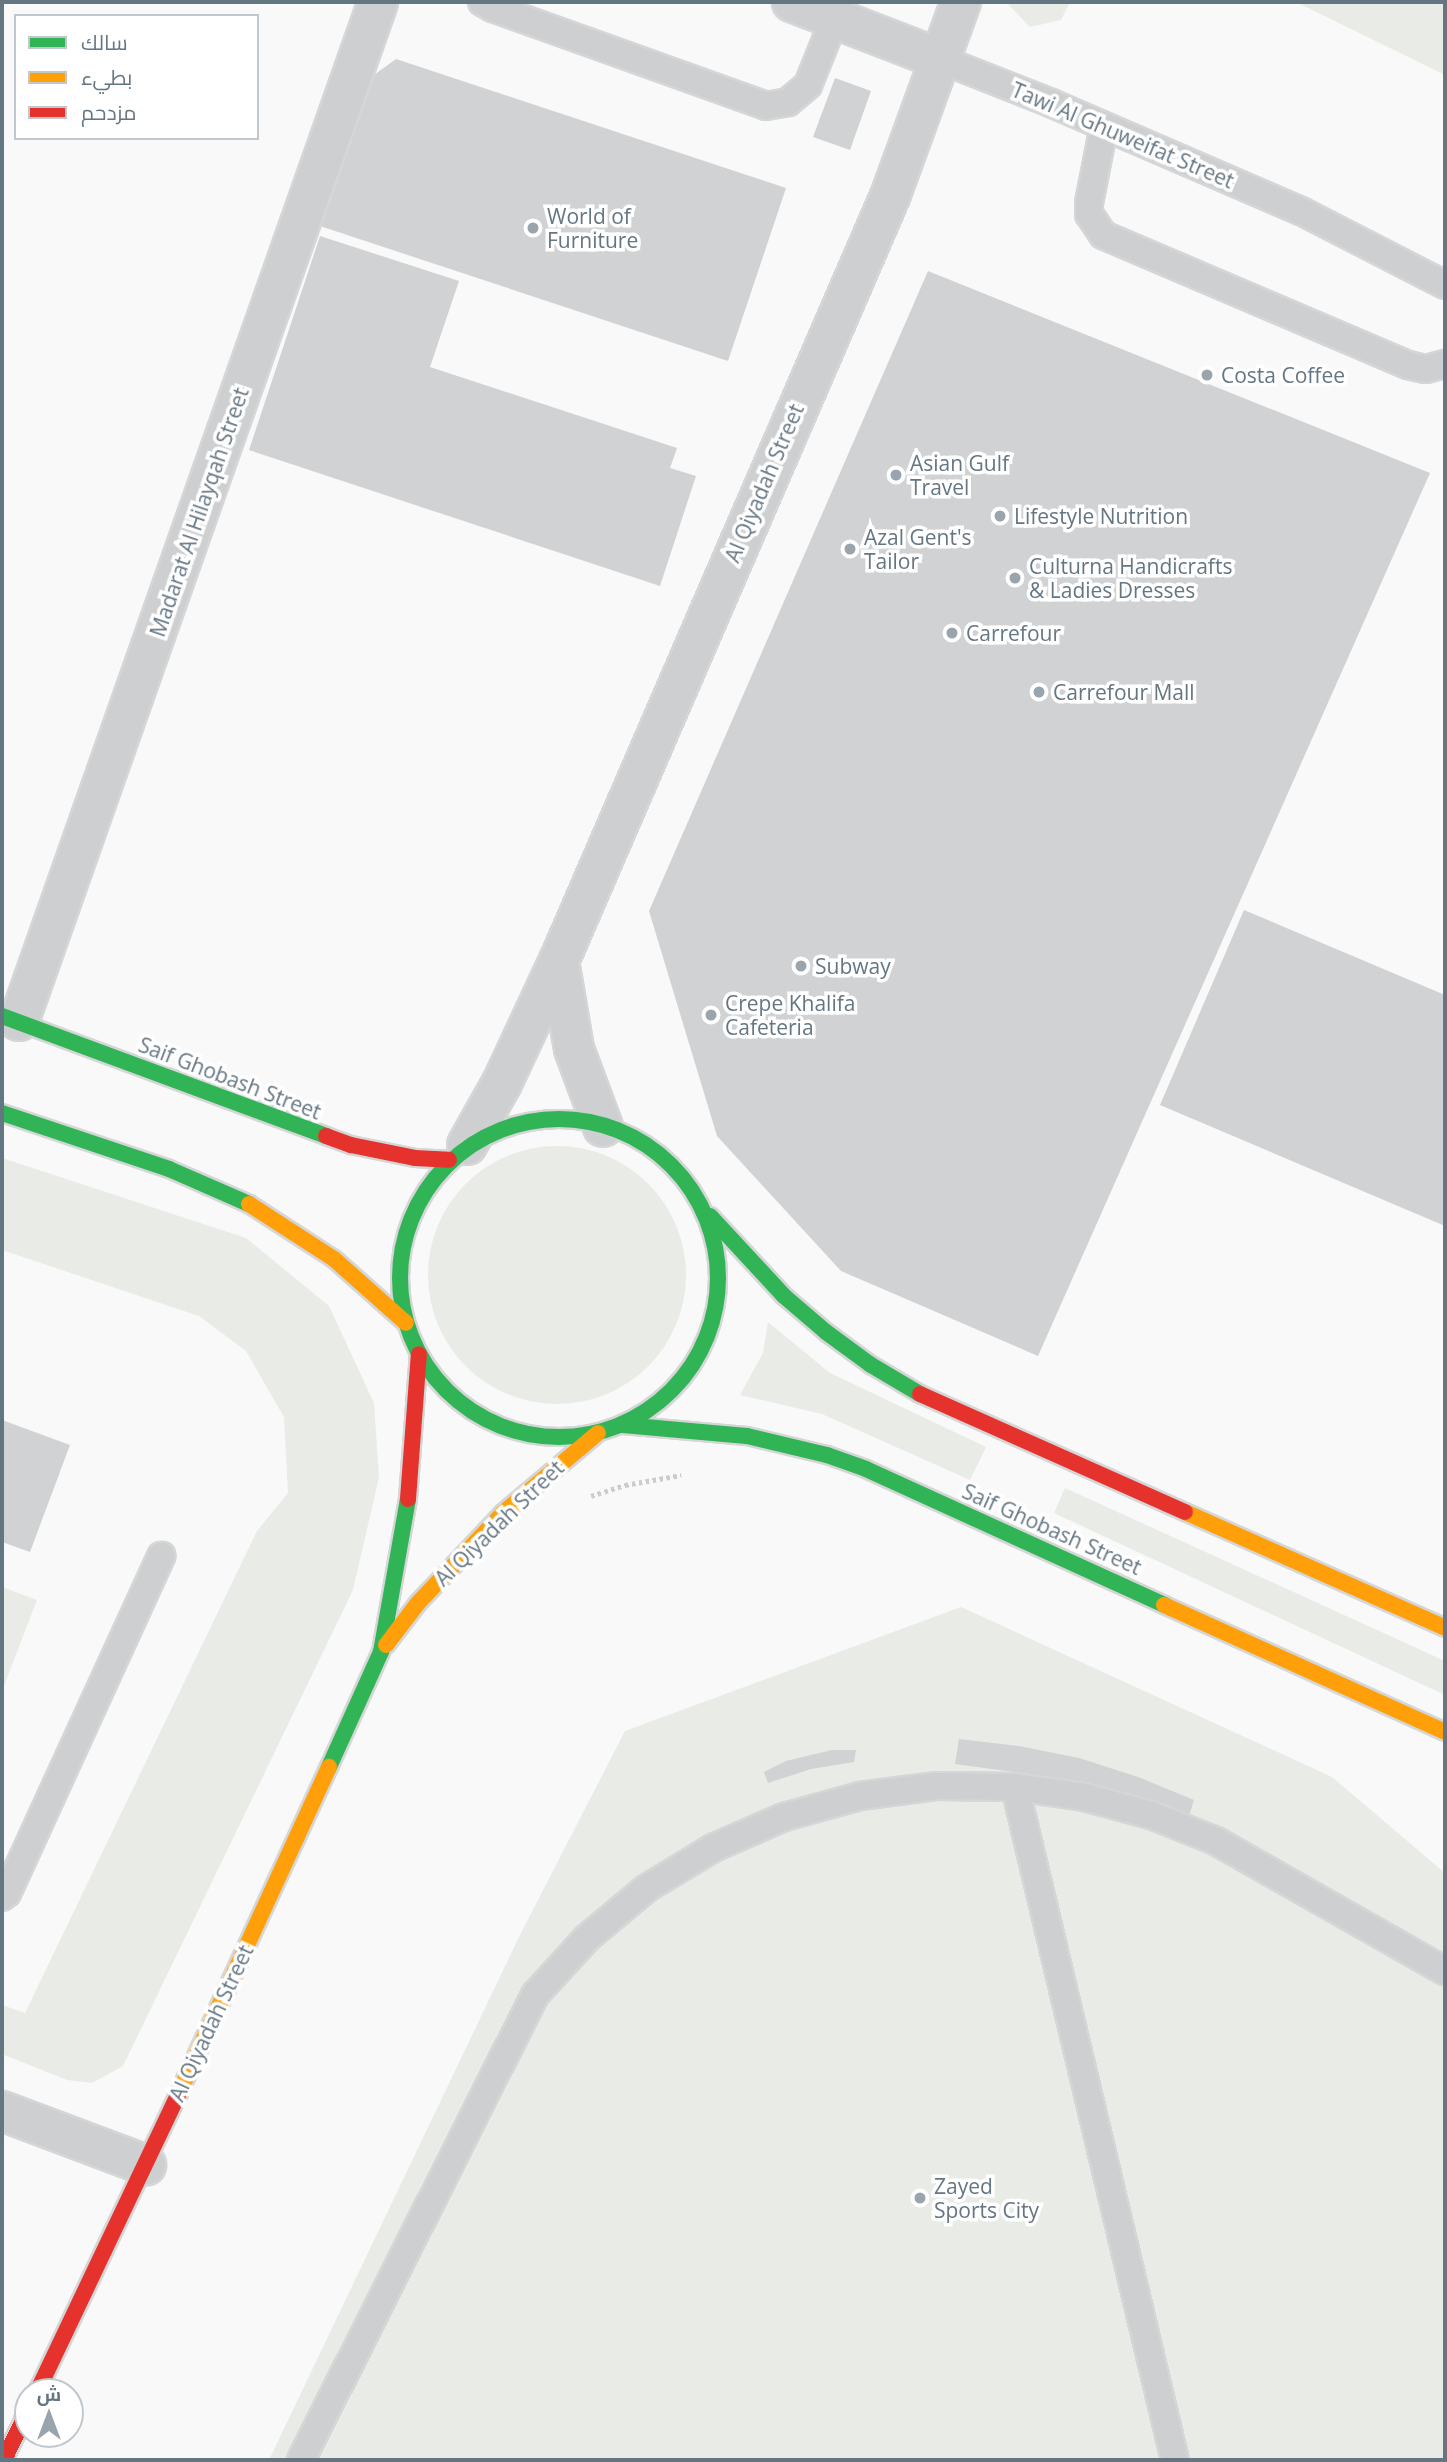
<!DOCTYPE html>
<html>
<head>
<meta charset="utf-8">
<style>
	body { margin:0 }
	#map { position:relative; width:1447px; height:2462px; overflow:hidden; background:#f9f9f9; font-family:"Open Sans",Cairo,sans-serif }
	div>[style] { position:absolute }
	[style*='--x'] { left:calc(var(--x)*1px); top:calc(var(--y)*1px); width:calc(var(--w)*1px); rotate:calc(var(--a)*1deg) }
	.green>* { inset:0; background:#e8ebe6 }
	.round { border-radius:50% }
	.building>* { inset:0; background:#d0d2d3 }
	.path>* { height:4.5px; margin-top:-2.25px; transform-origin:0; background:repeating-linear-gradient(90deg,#cbcccd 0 3.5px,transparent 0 7px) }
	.roads { filter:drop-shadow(2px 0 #d5d6d7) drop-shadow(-2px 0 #d5d6d7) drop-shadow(0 2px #d5d6d7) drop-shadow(0 -2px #d5d6d7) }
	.lane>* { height:26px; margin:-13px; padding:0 13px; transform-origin:13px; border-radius:13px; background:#cecfd0 }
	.street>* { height:38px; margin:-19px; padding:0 19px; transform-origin:19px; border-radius:19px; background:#cecfd0 }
	.fast>* { height:16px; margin:-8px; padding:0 8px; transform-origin:8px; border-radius:8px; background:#30b455 }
	.fast>.ring { margin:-8px; padding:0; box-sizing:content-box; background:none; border:16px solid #30b455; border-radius:50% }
	.slow>* { height:16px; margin:-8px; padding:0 8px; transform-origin:8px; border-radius:8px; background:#ff9f0a }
	.jam>* { height:16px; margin:-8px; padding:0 8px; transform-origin:8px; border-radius:8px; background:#e5322d }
	.dots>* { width:19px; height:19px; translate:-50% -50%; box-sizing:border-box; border:4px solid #fff; border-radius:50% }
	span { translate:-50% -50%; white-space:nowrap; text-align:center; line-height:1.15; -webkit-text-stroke:7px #fff; paint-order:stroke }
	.street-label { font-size:21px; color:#657683 }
	.poi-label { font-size:21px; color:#657683 }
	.left { translate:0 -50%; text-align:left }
	.frame { position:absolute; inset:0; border:4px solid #657683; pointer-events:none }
	.legend { position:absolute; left:14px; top:14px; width:245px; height:126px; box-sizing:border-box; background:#fff; border:2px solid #c1c8cd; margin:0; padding:9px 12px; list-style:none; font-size:21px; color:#657683 }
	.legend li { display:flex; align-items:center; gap:14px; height:35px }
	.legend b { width:35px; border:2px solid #c1c8cd }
	.north { position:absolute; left:14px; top:2378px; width:70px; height:70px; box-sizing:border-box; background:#fff; border:2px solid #c1c8cd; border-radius:50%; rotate:0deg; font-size:19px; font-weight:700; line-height:28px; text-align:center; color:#657683 }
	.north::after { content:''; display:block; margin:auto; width:24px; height:32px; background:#99a4ac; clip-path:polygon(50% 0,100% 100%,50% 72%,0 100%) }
</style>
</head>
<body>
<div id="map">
	<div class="green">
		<div style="clip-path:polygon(1006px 2px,1070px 2px,1061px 20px,1030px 27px)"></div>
		<div style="clip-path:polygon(1296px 2px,1445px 2px,1445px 75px)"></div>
		<div class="round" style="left:428px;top:1146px;width:258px;height:258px"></div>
		<div style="clip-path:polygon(2px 1158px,246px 1238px,329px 1306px,374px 1403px,379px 1477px,353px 1590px,123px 2066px,92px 2083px,67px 2080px,2px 2054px,2px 2005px,25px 2013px,257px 1531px,288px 1493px,284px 1417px,246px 1351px,199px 1316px,2px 1250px)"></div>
		<div style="clip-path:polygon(768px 1322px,830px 1373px,986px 1447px,970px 1480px,822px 1414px,740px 1395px,763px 1353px)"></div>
		<div style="clip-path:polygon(1065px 1488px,1445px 1661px,1445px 1695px,1054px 1513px)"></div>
		<div style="clip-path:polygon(2px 1587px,37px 1600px,2px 1691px)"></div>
		<div style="clip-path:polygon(961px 1607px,1332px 1777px,1445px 1873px,1445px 2460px,269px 2460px,519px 1937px,625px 1731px)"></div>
	</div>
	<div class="building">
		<div style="clip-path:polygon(396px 59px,786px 188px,728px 361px,311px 223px,356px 88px)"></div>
		<div style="clip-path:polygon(835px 78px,871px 91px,850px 150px,813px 137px)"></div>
		<div style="clip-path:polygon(320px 236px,459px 281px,430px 367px,677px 448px,670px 468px,696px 476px,660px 586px,249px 450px)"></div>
		<div style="clip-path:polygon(928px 271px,1430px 473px,1038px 1356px,841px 1271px,717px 1136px,649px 911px)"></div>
		<div style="clip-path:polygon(1244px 910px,1445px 995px,1445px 1226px,1160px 1105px)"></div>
		<div style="clip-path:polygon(2px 1420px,70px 1445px,30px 1552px,2px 1542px)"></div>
		<div style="clip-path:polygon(959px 1739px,1019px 1746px,1079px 1758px,1138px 1777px,1194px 1800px,1187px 1822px,1097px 1789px,1050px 1777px,955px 1764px)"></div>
		<div style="clip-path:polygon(832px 1750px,856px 1750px,854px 1762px,811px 1769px,768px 1783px,764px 1772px,786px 1761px)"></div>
	</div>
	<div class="path">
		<div style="--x:591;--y:1496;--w:36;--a:-18"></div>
		<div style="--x:625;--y:1485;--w:57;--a:-10.1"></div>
	</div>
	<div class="roads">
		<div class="lane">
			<div style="--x:482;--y:2;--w:13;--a:29"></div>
			<div style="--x:493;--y:8;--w:290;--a:19.7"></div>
			<div style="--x:766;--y:106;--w:22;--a:-10"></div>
			<div style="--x:788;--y:102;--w:26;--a:-40"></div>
			<div style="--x:808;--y:85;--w:72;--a:-68.1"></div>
			<div style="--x:942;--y:60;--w:117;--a:21.5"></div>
			<div style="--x:1051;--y:103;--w:272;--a:23.4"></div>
			<div style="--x:1301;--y:211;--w:162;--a:27.2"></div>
			<div style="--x:1104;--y:126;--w:78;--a:101"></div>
			<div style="--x:1089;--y:203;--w:11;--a:90"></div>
			<div style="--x:1089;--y:214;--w:25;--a:56"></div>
			<div style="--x:1103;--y:235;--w:332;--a:23.1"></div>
			<div style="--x:1408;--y:365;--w:18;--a:13"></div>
			<div style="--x:1426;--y:369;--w:20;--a:-15"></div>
			<div style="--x:1015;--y:1787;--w:692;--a:76.63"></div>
			<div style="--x:2;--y:1897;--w:6;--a:-39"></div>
			<div style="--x:7;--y:1893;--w:371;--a:-65.4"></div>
			<div style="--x:301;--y:2460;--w:521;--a:-63.29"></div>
			<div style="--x:535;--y:1995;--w:77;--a:-47.6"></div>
			<div style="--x:587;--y:1938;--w:78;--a:-39.8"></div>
			<div style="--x:647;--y:1888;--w:77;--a:-31.2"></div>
			<div style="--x:713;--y:1848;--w:77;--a:-23.6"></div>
			<div style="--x:784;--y:1817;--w:79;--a:-15.4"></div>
			<div style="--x:860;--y:1796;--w:78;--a:-7.4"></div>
			<div style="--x:937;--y:1786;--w:78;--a:0.7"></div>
			<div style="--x:1015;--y:1787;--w:70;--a:8.2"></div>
			<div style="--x:1084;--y:1797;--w:69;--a:15"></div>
			<div style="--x:1151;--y:1815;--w:70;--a:21.8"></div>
			<div style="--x:1216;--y:1841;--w:263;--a:29.6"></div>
		</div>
		<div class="street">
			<div style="--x:792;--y:2;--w:161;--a:21.1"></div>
			<div style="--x:559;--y:961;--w:89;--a:80.3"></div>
			<div style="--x:574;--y:1049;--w:83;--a:69.6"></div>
			<div style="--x:19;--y:1021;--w:1080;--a:-70.59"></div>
			<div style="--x:467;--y:1145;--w:71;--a:-60.6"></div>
			<div style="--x:502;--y:1083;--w:135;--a:-65"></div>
			<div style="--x:559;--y:961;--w:836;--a:-66.59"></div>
			<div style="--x:891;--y:194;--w:204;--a:-70"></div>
			<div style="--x:2;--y:2111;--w:154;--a:20.6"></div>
		</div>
		<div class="fast">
			<div style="--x:2;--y:1016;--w:346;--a:20.3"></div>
			<div style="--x:2;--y:1113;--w:176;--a:18.5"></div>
			<div style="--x:169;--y:1169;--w:87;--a:23.6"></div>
			<div class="ring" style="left:400px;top:1119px;width:302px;height:302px"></div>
			<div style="--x:710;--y:1216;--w:109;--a:47.2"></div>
			<div style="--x:784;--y:1296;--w:55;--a:40.6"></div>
			<div style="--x:826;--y:1332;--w:56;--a:36.3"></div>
			<div style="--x:871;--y:1365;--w:57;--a:30.6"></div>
			<div style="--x:623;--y:1425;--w:124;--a:5.1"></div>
			<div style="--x:747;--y:1436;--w:82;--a:13.4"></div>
			<div style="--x:827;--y:1455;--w:41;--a:19.7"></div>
			<div style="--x:866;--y:1469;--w:328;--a:24.5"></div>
			<div style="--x:329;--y:1767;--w:126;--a:-65.7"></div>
			<div style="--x:381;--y:1652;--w:155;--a:-80"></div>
		</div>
		<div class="slow">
			<div style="--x:249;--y:1204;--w:101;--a:32.9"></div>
			<div style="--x:334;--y:1259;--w:96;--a:41.6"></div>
			<div style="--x:1185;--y:1512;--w:285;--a:24"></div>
			<div style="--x:1164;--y:1605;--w:308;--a:24.3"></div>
			<div style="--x:386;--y:1645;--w:53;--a:-52.7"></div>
			<div style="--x:418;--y:1603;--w:124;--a:-46.6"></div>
			<div style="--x:503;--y:1513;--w:124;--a:-40.1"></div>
			<div style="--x:179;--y:2093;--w:359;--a:-65.3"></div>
		</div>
		<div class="jam">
			<div style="--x:326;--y:1136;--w:27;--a:20"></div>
			<div style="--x:351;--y:1145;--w:65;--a:11.5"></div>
			<div style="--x:415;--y:1158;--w:34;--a:3"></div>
			<div style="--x:920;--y:1394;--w:290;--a:24"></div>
			<div style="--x:408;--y:1499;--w:145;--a:-85.7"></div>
			<div style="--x:37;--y:2392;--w:331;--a:-64.6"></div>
			<div style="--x:4;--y:2460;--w:55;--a:-64.4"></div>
		</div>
	</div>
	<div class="dots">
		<div style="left:533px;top:228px;background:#99a4ac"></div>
		<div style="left:1207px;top:375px;background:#99a4ac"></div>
		<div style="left:896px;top:475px;background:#99a4ac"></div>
		<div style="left:1000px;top:516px;background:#99a4ac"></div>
		<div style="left:850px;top:549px;background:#99a4ac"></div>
		<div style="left:1015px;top:578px;background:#99a4ac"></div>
		<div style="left:952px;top:633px;background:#99a4ac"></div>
		<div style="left:1039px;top:692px;background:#99a4ac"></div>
		<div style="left:801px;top:966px;background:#99a4ac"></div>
		<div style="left:711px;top:1015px;background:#99a4ac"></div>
		<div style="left:920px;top:2198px;background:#99a4ac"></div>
	</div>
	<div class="street-label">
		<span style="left:1123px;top:135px;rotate:23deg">Tawi Al Ghuweifat Street</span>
		<span style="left:764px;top:483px;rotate:-67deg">Al Qiyadah Street</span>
		<span style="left:199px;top:512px;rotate:-71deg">Madarat Al Hilayqah Street</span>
		<span style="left:230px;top:1078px;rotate:21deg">Saif Ghobash Street</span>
		<span style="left:499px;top:1523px;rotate:-44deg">Al Qiyadah Street</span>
		<span style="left:1052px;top:1529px;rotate:24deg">Saif Ghobash Street</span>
		<span style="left:211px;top:2023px;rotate:-65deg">Al Qiyadah Street</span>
	</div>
	<div class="poi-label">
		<span class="left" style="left:547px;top:228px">World of<br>Furniture</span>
		<span class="left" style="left:1221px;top:375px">Costa Coffee</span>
		<span class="left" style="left:910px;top:475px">Asian Gulf<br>Travel</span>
		<span class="left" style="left:1014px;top:516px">Lifestyle Nutrition</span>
		<span class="left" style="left:864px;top:549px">Azal Gent's<br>Tailor</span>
		<span class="left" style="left:1029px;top:578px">Culturna Handicrafts<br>&amp; Ladies Dresses</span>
		<span class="left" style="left:966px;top:633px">Carrefour</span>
		<span class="left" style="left:1053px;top:692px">Carrefour Mall</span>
		<span class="left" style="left:815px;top:966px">Subway</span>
		<span class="left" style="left:725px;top:1015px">Crepe Khalifa<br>Cafeteria</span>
		<span class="left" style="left:934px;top:2198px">Zayed<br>Sports City</span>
	</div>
	<div class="frame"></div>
	<ul class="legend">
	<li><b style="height:9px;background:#30b455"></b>سالك</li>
	<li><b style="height:9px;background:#ff9f0a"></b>بطيء</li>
	<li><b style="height:9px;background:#e5322d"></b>مزدحم</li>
	</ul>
	<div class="north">ش</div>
</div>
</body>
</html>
